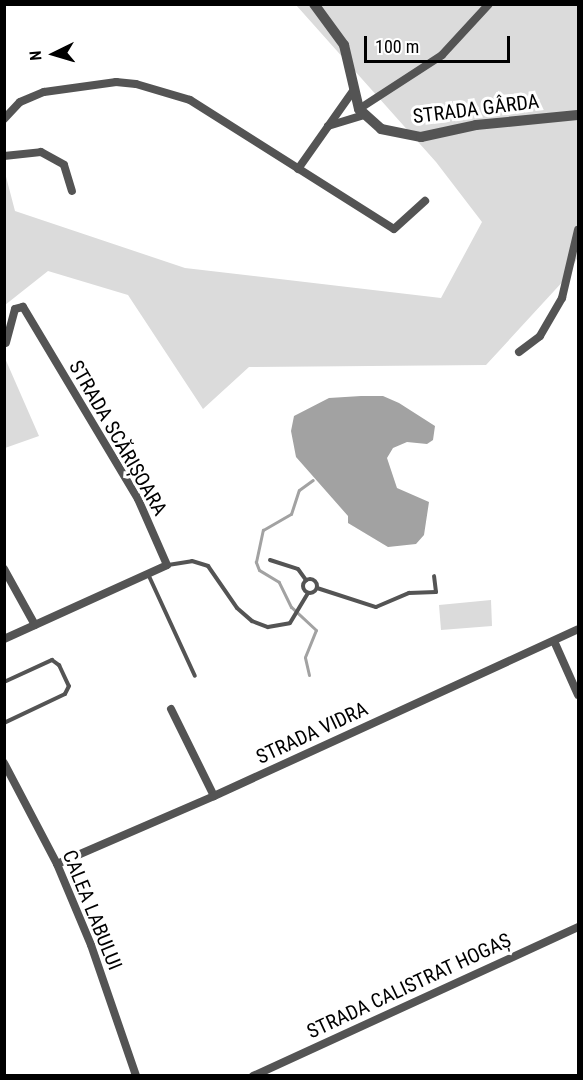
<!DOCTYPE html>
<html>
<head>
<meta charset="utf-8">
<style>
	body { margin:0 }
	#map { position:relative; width:583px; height:1080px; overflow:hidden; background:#fff; font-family:"Roboto Condensed",sans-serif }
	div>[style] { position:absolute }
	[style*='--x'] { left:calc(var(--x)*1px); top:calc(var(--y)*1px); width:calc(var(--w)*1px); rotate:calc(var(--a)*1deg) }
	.green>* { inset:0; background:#dbdbdb }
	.water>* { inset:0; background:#a2a2a2 }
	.stream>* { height:3px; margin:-1.5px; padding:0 1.5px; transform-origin:1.5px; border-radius:1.5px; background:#a2a2a2 }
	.service>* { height:4px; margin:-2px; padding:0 2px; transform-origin:2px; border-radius:2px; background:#545454 }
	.service>.ring { margin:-2px; padding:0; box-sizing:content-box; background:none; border:4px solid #545454; border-radius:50% }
	.minor>* { height:8px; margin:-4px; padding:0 4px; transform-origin:4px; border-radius:4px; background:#545454 }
	.tertiary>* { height:10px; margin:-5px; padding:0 5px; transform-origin:5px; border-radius:5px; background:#545454 }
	span { translate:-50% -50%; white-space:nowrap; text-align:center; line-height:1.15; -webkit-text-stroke:6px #fff; paint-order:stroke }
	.street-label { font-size:20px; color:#000 }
	.frame { position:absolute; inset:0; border:6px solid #000; pointer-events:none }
	.north { position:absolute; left:24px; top:24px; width:60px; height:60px; -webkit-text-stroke:4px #fff; paint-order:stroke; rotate:265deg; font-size:16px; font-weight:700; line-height:24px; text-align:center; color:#000 }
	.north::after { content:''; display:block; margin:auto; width:21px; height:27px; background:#000; clip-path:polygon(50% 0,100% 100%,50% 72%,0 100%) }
	.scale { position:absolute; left:364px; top:36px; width:146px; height:27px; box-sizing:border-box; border:3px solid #000; border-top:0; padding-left:8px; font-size:18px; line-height:21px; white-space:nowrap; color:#000; -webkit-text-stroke:4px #fff; paint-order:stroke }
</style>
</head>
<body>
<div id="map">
	<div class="green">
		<div style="clip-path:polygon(296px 5px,578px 5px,578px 257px,566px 278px,486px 365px,249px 367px,203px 409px,128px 295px,48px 271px,5px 305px,4px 169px,15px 211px,185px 268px,441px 298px,482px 222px,436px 162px)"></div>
		<div style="clip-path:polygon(4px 356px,39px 436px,5px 448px,4px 448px)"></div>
		<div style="clip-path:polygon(491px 600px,492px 626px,441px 630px,439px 605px)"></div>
	</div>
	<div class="water">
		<div style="clip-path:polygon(361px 396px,383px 396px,399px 403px,435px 426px,433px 440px,427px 444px,407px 442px,393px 448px,387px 458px,397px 488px,429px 502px,424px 535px,416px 544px,388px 547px,348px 523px,348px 516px,296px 457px,291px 431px,294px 416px,329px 398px)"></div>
	</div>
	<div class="stream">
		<div style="--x:309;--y:675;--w:18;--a:-103"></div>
		<div style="--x:305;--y:657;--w:29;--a:-68"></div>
		<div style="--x:316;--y:630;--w:34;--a:-137"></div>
		<div style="--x:291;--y:607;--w:28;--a:-116"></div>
		<div style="--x:279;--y:582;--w:23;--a:-149"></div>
		<div style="--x:259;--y:570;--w:9;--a:-111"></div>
		<div style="--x:256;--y:562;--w:33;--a:-78"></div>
		<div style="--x:263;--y:530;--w:32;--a:-30"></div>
		<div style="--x:291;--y:514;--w:25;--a:-72"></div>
		<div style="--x:299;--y:490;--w:17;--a:-36"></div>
	</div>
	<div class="service">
		<div style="--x:270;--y:560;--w:29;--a:18"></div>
		<div style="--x:298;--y:569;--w:14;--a:54"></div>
		<div style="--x:168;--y:565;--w:24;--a:-9"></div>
		<div style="--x:192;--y:561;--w:17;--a:17"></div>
		<div style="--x:208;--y:566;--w:51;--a:55.4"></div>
		<div style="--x:237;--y:608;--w:20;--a:41"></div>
		<div style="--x:252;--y:621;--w:17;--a:21"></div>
		<div style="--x:268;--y:627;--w:22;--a:-10"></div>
		<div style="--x:290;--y:623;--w:35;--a:-59"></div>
		<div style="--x:148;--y:574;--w:112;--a:65.3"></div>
		<div class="ring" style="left:303px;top:579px;width:10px;height:10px"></div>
		<div style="--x:317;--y:588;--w:62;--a:17.9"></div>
		<div style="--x:376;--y:607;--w:36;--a:-23"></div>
		<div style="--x:409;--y:593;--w:27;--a:-2"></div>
		<div style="--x:436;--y:592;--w:16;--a:-97"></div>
		<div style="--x:4;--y:682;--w:53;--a:-24.6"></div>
		<div style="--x:52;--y:660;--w:9;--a:36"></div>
		<div style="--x:59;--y:665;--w:23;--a:65"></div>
		<div style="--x:69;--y:686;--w:9;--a:117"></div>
		<div style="--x:65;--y:694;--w:68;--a:154.6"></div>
	</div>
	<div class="minor">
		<div style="--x:359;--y:109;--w:99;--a:-33"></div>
		<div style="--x:442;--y:55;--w:69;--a:-47.3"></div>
		<div style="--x:4;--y:119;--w:23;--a:-47"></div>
		<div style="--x:20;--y:102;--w:26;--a:-23"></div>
		<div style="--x:44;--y:92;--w:73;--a:-7.9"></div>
		<div style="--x:116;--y:82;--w:20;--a:6"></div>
		<div style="--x:136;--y:84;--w:56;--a:16.5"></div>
		<div style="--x:190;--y:100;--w:241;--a:32.3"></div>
		<div style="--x:394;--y:229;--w:42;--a:-42.1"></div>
		<div style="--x:328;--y:126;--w:38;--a:-17"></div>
		<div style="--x:4;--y:156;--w:37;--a:-6"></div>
		<div style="--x:41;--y:152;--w:26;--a:29"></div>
		<div style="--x:64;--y:165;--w:27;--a:73"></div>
		<div style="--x:298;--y:169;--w:95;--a:-54.8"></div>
		<div style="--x:519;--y:352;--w:26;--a:-37"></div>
		<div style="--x:540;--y:336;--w:44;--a:-59.9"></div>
		<div style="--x:562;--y:298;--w:70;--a:-76.8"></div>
		<div style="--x:4;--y:569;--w:64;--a:61"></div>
		<div style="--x:4;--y:639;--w:179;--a:-24.4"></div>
		<div style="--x:167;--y:565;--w:72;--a:-113.7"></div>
		<div style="--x:138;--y:499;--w:224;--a:-120.9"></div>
		<div style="--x:23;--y:307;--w:8;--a:166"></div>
		<div style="--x:15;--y:309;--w:35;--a:105"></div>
		<div style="--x:554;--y:641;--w:59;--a:66"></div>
		<div style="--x:171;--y:709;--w:97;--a:63.7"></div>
		<div style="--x:4;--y:763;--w:114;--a:62.3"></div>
		<div style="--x:57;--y:864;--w:88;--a:67.2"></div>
		<div style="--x:91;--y:945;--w:139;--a:71"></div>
		<div style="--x:57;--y:864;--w:171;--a:-23.4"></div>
		<div style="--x:214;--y:796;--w:400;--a:-24.6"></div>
		<div style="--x:253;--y:1076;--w:358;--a:-24.6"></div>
	</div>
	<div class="tertiary">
		<div style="--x:314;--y:4;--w:51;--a:53.8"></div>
		<div style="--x:344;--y:45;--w:66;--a:76.8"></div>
		<div style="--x:359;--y:109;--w:30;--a:42"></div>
		<div style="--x:381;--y:129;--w:41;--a:11.3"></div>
		<div style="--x:421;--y:137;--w:56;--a:-12.3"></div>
		<div style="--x:476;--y:125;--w:102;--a:-5.6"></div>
	</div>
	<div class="street-label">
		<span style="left:476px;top:109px;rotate:-7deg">STRADA GÂRDA</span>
		<span style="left:118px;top:438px;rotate:60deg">STRADA SCĂRIȘOARA</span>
		<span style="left:312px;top:733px;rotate:-25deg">STRADA VIDRA</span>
		<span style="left:92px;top:910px;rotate:68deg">CALEA LABULUI</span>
		<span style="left:409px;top:986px;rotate:-25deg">STRADA CALISTRAT HOGAȘ</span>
	</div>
	<div class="frame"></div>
	<div class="north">N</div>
	<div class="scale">100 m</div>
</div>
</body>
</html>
